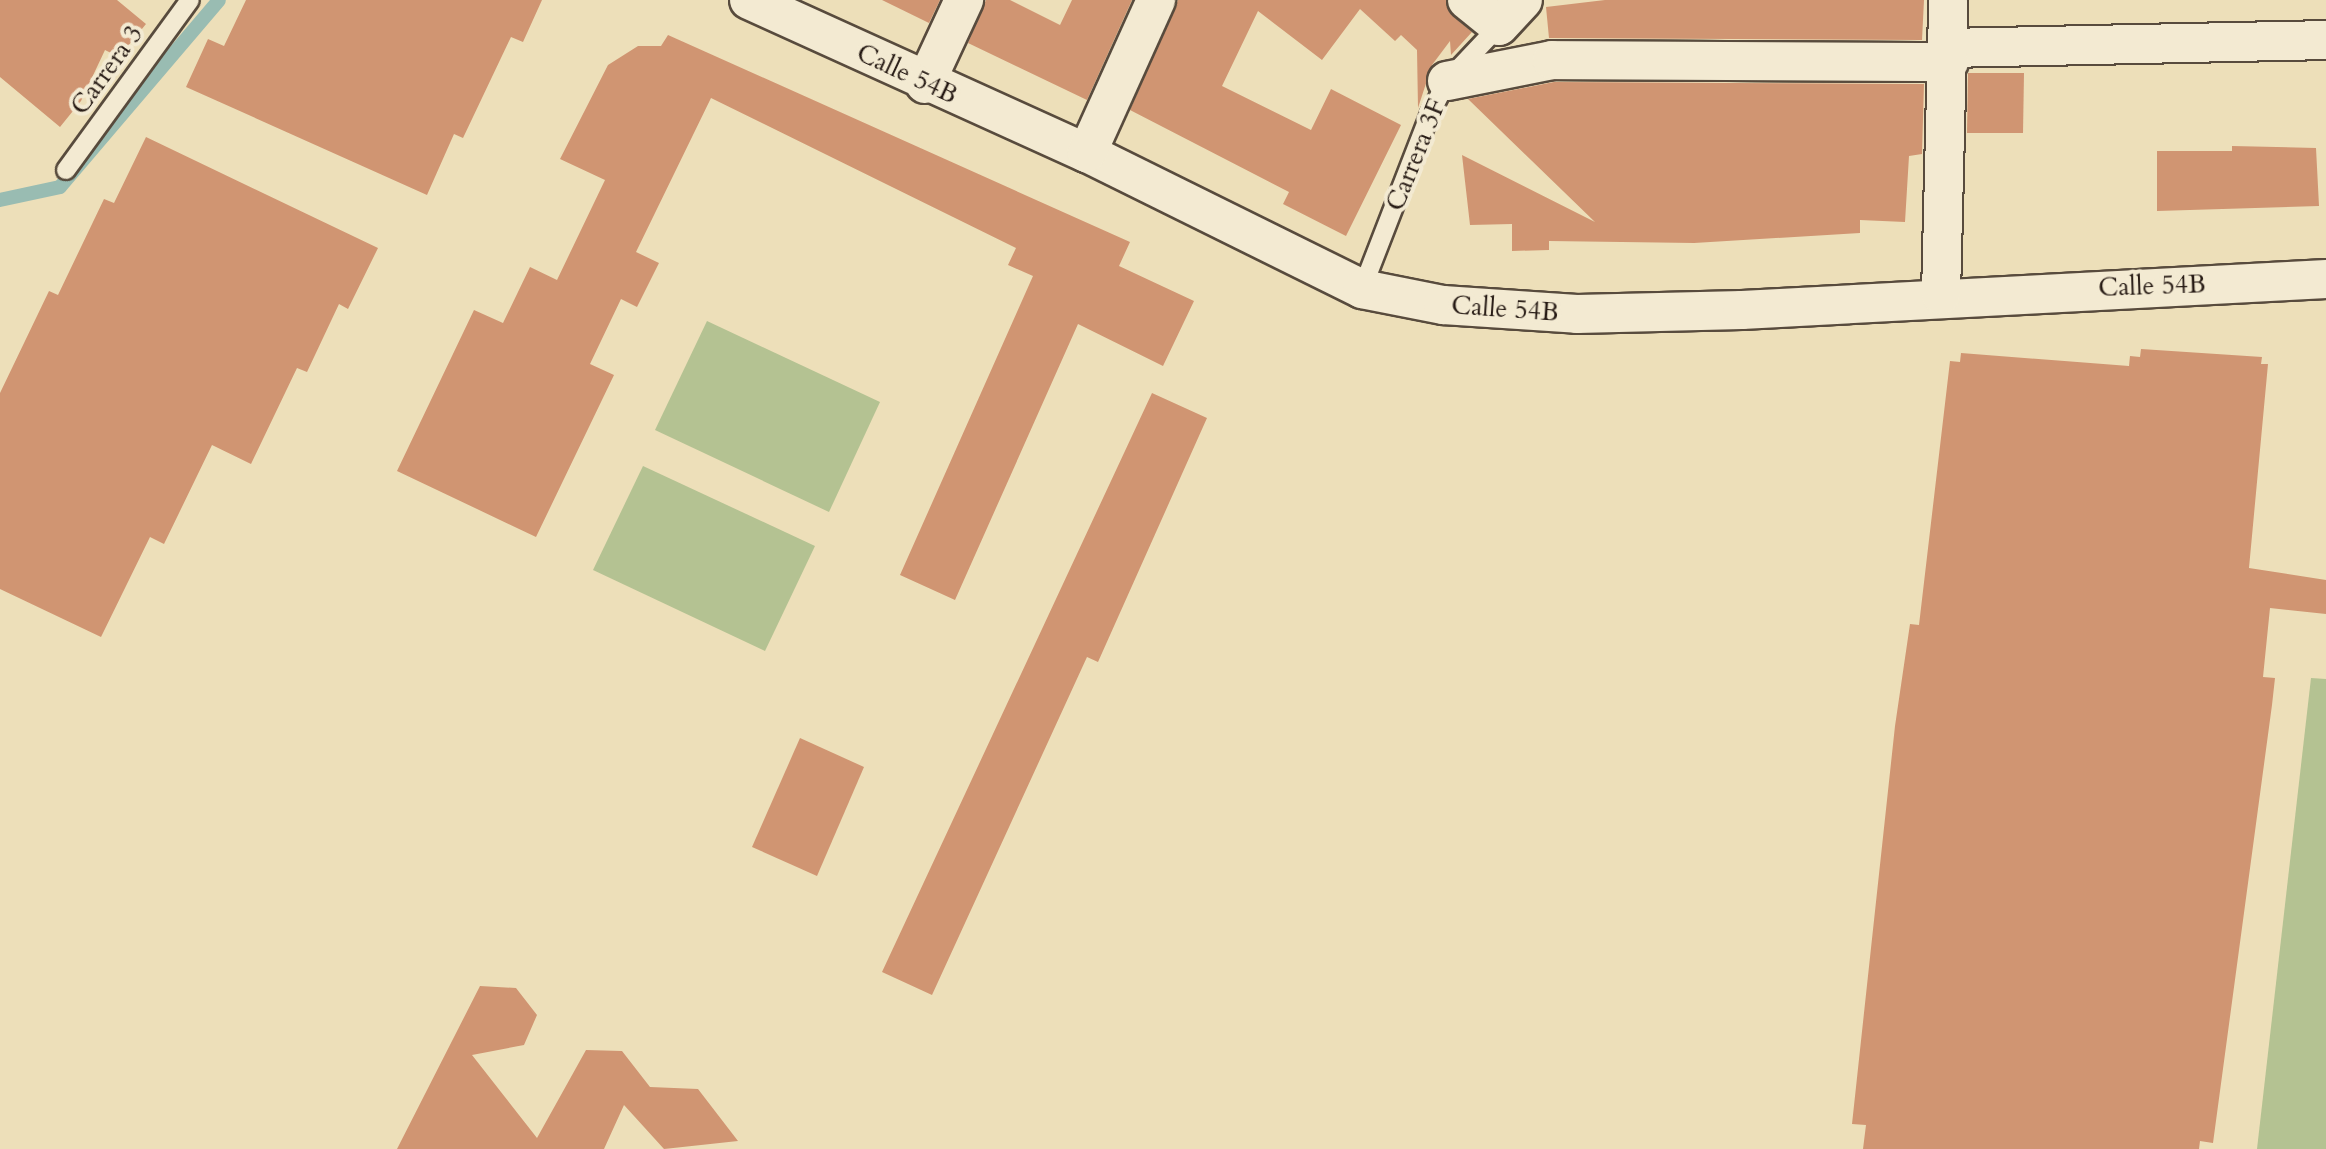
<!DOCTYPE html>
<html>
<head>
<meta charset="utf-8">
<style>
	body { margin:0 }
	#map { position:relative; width:2326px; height:1149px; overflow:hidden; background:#eddfb9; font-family:Cardo,serif }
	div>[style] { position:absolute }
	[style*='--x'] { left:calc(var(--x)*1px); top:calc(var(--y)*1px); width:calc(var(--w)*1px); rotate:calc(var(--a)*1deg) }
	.green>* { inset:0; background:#b4c292 }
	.stream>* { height:14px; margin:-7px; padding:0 7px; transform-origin:7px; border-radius:7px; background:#99bcb2 }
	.building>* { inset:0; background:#d09572 }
	.roads { filter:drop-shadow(2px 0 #584b3d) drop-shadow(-2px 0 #584b3d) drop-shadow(0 2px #584b3d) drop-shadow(0 -2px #584b3d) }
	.lane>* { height:18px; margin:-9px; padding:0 9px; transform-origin:9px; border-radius:9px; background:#f3ead2 }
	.street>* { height:38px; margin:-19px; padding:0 19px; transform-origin:19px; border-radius:19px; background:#f3ead2 }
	span { translate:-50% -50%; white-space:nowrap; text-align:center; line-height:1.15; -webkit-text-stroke:8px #f3ead2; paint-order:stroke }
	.street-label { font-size:26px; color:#261a14 }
</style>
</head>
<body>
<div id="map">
	<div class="green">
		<div style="clip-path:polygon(707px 321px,880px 402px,829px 512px,655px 430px)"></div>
		<div style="clip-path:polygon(643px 466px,815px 546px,765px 651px,593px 570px)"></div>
		<div style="clip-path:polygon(2311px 678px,2326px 679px,2326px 1149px,2257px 1149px)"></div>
	</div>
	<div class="stream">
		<div style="--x:0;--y:200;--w:61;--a:-12.2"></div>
		<div style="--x:60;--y:187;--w:245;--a:-49.6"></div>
	</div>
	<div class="building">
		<div style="clip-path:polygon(0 0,117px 0,146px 24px,119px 57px,105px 50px,81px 101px,60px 127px,0 77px)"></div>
		<div style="clip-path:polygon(246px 0,542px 0,523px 42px,511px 37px,463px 138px,454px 134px,427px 195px,186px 87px,208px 39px,224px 46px)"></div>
		<div style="clip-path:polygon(882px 0,940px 0,929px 23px)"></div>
		<div style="clip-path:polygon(986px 0,1010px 0,1060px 25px,1072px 0,1132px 0,1087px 100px,968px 43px)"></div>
		<div style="clip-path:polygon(1178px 0,1446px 0,1453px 16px,1472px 32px,1451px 55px,1450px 41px,1432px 65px,1418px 108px,1417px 50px,1401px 35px,1395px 41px,1360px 9px,1322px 60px,1258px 11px,1222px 86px,1311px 130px,1331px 89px,1401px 125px,1346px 236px,1283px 204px,1289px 192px,1130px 110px)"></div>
		<div style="clip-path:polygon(1605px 0,1924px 0,1922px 40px,1549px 38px,1546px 7px)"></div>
		<div style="clip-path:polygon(668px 35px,1130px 242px,1119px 266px,1194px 301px,1163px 366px,1078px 324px,955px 600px,900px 575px,1033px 276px,1008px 265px,1016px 248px,711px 98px,636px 252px,659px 263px,637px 307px,621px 299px,590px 364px,614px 375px,536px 537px,397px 471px,474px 310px,503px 323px,530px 267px,557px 280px,605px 180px,560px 159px,608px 65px,638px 46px,661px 46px)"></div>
		<div style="clip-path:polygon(1968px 73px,2024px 73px,2023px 133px,1967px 133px)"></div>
		<div style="clip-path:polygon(1554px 82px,1924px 84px,1922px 154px,1909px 156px,1905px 222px,1860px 220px,1860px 233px,1694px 243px,1549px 241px,1549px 250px,1512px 251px,1512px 224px,1470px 225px,1462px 155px,1595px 222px,1468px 99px)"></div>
		<div style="clip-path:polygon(146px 137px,378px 248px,348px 309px,339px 304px,307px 372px,297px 368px,251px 464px,212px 445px,164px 544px,150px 537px,101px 637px,0 589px,0 393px,49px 291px,58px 295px,104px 199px,114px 203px)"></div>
		<div style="clip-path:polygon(2232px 146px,2316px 148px,2319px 206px,2157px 211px,2157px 151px,2232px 151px)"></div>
		<div style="clip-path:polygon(2141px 349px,2262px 357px,2261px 364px,2268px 364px,2249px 568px,2326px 580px,2326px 614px,2270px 608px,2263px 677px,2275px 678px,2272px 705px,2213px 1143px,2200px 1141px,2199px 1149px,1863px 1149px,1866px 1125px,1852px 1124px,1895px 726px,1910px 624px,1919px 625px,1950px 361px,1960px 362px,1961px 353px,2129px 366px,2130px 356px,2140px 357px)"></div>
		<div style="clip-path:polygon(1152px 393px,1207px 418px,1098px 662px,1087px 657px,932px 995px,882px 972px)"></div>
		<div style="clip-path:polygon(800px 738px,864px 767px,817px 876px,752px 847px)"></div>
		<div style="clip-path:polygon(480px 986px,516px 988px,537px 1015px,524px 1045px,472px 1055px,537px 1138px,586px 1050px,622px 1051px,650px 1087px,698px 1089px,738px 1141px,664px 1149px,624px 1105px,604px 1149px,397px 1149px)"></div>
	</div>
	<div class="roads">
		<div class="lane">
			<div style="--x:66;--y:170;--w:210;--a:-53.9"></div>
			<div style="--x:1362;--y:289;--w:188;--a:-68.8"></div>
			<div style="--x:1430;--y:114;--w:37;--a:-63"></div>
			<div style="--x:1447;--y:81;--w:76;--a:-46.6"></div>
		</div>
		<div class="street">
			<div style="--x:749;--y:0;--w:371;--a:24.4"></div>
			<div style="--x:1087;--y:153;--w:307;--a:26.3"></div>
			<div style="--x:1362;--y:289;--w:83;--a:11.2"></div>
			<div style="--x:1443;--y:305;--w:134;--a:3.8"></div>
			<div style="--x:1577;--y:314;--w:165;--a:-1.4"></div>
			<div style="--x:1742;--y:310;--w:585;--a:-3.04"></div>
			<div style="--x:1467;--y:0;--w:41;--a:39.1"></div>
			<div style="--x:1499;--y:26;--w:35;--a:-47"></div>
			<div style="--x:1947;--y:48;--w:379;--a:-1.2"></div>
			<div style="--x:1447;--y:81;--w:107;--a:-11.3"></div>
			<div style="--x:1552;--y:60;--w:397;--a:0.3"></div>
			<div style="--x:925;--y:84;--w:93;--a:-65.1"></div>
			<div style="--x:1087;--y:153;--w:168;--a:-65.7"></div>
			<div style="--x:1941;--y:295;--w:295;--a:-88.6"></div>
		</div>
	</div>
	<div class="street-label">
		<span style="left:107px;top:70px;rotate:-54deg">Carrera 3</span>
		<span style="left:907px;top:74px;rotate:25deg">Calle 54B</span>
		<span style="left:1416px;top:155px;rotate:-68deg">Carrera 3F</span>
		<span style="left:2152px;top:286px;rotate:-2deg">Calle 54B</span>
		<span style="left:1505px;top:309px;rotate:4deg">Calle 54B</span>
	</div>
</div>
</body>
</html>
